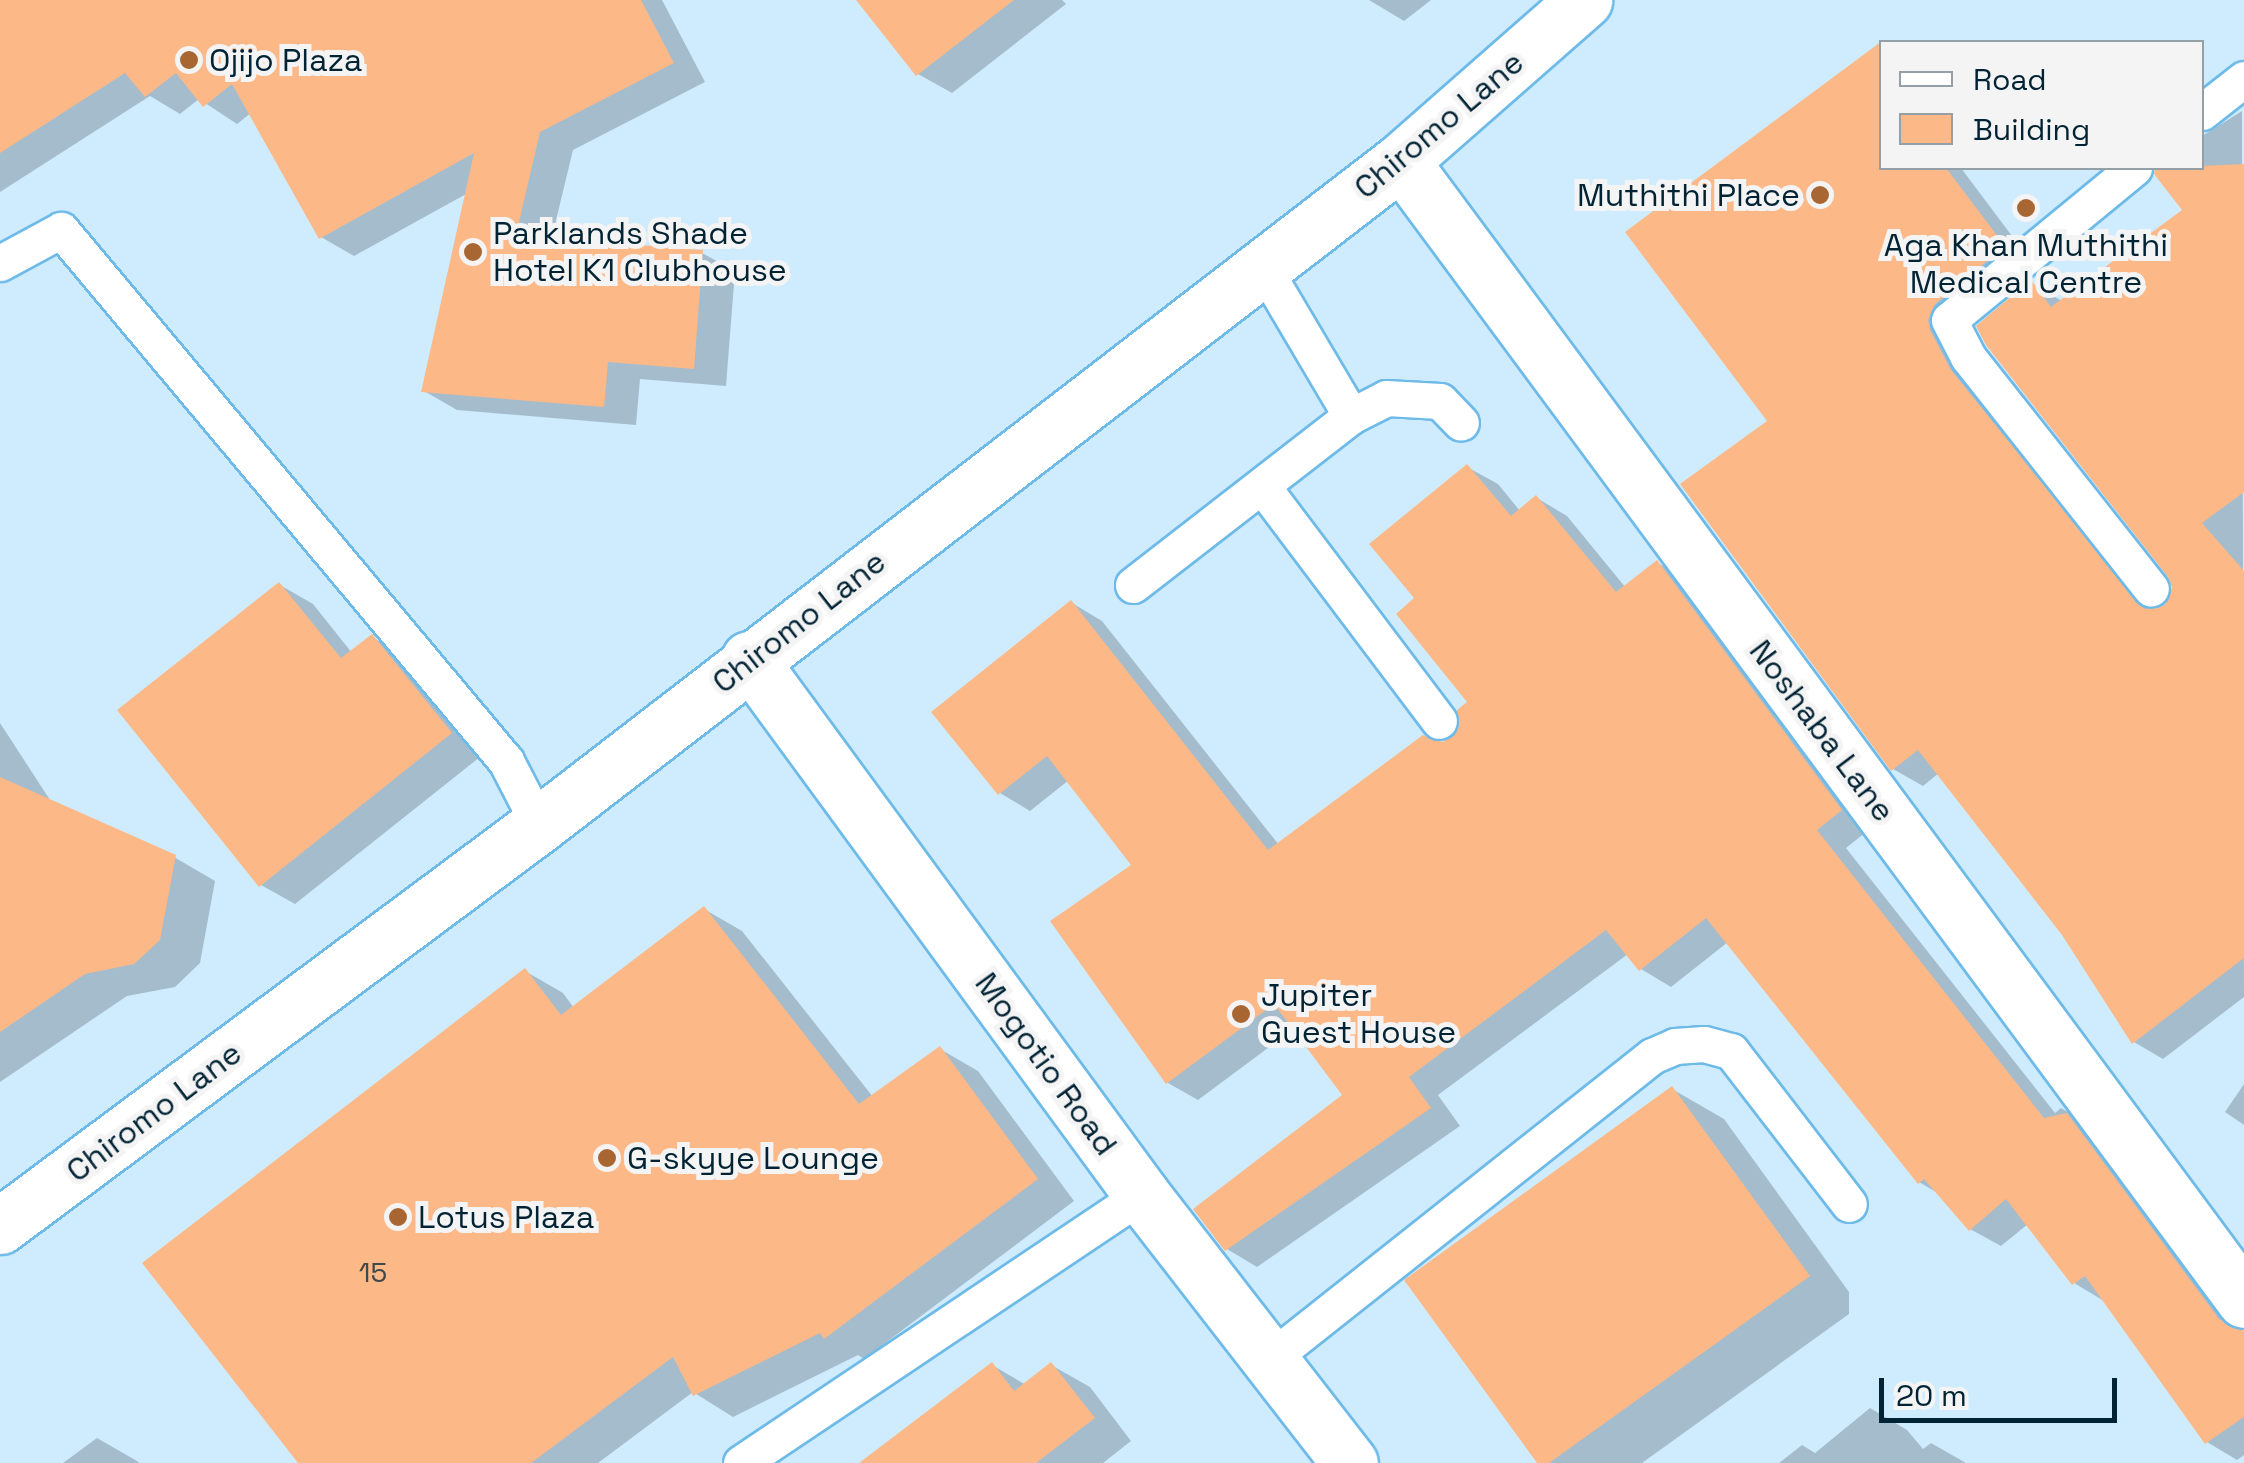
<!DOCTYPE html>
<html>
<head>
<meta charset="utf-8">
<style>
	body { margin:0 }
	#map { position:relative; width:2244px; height:1463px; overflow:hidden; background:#cfecff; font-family:"Space Grotesk",sans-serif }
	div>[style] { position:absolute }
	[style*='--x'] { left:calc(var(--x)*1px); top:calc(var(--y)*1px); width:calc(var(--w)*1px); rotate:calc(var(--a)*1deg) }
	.shadow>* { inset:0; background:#0003 }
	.building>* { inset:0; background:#fdb887 }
	.roads { filter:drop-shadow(2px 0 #6ebae8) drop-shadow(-2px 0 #6ebae8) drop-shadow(0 2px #6ebae8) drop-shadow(0 -2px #6ebae8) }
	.service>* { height:35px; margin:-17.5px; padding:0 17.5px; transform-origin:17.5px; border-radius:17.5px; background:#fff }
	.minor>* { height:55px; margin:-27.5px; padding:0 27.5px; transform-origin:27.5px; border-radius:27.5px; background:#fff }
	.tertiary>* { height:55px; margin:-27.5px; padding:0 27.5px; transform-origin:27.5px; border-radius:27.5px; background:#fff }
	.dots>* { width:28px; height:28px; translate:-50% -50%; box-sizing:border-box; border:5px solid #f4f4f4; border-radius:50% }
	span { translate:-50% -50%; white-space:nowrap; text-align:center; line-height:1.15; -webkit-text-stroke:10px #f4f4f4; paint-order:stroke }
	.number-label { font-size:28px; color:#414849 }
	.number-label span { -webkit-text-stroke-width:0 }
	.poi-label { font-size:32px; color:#022334 }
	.left { translate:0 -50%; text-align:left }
	.right { translate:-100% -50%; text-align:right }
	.street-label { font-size:32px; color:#022334 }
	.legend { position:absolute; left:1879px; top:40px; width:325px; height:130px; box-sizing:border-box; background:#f4f4f4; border:2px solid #93a0a7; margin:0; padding:12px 18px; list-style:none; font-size:30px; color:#022334 }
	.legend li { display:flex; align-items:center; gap:20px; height:50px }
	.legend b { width:50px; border:2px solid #93a0a7 }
	.scale { position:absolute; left:1879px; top:1378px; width:238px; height:45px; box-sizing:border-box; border:5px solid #022334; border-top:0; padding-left:12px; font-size:30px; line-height:35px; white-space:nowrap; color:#022334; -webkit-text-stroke:8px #f4f4f4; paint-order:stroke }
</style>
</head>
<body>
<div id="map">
	<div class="shadow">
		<div style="clip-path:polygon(0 0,662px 0,705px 82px,573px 150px,551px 241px,702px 253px,735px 271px,726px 386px,640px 379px,636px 425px,457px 410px,424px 391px,468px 193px,354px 256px,321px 237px,251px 113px,237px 124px,199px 99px,180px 114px,150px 96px,0 192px)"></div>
		<div style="clip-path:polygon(859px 0,1062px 0,1066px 4px,952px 93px,918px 74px)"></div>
		<div style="clip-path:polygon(1369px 0,1431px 0,1404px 21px)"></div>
		<div style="clip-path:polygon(2242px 111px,2244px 997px,2163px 1059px,2134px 1042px,2064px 933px,1939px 773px,1923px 786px,1893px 769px,1771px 421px,1882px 168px,1961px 168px,2033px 264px,1959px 327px,1978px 386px,2156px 612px,2174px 597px,2170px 575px,2031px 283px,2062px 301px,2185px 211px,2157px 168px,2202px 168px,2202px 136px)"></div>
		<div style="clip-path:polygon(1467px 467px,1498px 484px,1520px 511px,1537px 498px,1567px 516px,1626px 588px,1658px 563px,1688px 581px,1871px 828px,1846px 848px,2055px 1113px,2061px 1108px,2092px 1126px,2244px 1332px,2244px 1455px,2237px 1460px,2207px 1442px,2104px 1301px,2074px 1283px,2028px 1224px,2001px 1246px,1970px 1229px,1941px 1195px,1919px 1182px,1728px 942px,1671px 987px,1641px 969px,1628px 954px,1438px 1095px,1460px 1126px,1257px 1267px,1227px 1249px,1346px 1095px,1295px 1028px,1198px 1100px,1168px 1083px,1135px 865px,1069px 780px,1030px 811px,1000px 793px,1072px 603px,1102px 621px,1279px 845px,1443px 745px,1461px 731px,1471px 702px,1418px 598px)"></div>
		<div style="clip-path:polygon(280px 585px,313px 604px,352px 653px,372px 637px,405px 656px,485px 753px,295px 904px,261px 885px)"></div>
		<div style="clip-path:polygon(0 723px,52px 803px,174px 857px,215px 881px,200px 963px,175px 987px,127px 996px,0 1082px)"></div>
		<div style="clip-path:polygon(704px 909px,742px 931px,873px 1097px,940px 1049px,978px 1071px,1074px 1201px,864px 1359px,858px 1355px,733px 1417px,693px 1392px,598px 1463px,313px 1463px,525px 971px,563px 993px,574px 1008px)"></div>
		<div style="clip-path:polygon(2244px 1084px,2244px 1125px,2225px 1112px)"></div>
		<div style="clip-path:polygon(1672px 1089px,1724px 1119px,1849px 1292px,1849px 1314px,1642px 1463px,1540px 1463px)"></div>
		<div style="clip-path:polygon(992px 1365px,1026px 1385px,1051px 1365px,1090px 1387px,1131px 1441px,1103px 1463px,919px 1463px)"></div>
		<div style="clip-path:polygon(1870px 1408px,1907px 1430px,1923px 1449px,1931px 1443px,1966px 1463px,1779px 1463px,1802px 1445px,1815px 1453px)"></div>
		<div style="clip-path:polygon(97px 1438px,137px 1461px,139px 1463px,63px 1463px)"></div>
	</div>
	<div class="building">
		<div style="clip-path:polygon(0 0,641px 0,674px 63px,540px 132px,516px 235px,703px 250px,694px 369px,608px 362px,604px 407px,421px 392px,474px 153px,319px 239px,232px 84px,203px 107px,176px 73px,145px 97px,125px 73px,0 153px)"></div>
		<div style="clip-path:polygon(856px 0,1014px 0,916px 76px)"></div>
		<div style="clip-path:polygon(1882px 41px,1882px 168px,1946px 168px,2005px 246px,1935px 304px,1928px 320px,1930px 330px,1951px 370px,2144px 609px,2165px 605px,2172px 587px,2168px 577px,1986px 345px,1976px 326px,2031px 280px,2051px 307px,2182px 210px,2154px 174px,2155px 168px,2244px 164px,2244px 492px,2202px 523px,2244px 571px,2244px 958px,2132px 1044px,2062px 935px,1918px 750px,1891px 771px,1680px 484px,1767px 421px,1625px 232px)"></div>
		<div style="clip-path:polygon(1467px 464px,1511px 516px,1536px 495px,1616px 592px,1657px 560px,1842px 810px,1817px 830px,2044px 1118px,2067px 1113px,2219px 1319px,2244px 1331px,2244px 1417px,2205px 1444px,2085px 1276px,2072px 1285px,2006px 1199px,1969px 1231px,1924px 1179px,1918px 1184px,1706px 918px,1639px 971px,1606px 930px,1409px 1077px,1431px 1108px,1225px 1251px,1193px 1209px,1342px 1095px,1274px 1004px,1166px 1084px,1050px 921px,1131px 865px,1047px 756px,998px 795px,931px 712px,1071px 600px,1268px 850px,1423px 735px,1443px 742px,1458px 730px,1457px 710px,1467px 702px,1396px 614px,1414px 598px,1369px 544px)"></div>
		<div style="clip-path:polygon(279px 582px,341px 658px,372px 634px,452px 733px,259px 887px,117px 710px)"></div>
		<div style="clip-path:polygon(0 777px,176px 855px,160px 940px,134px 964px,85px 974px,0 1032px)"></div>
		<div style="clip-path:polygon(704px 906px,859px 1104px,940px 1046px,1038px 1179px,824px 1339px,820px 1333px,693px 1396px,673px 1357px,531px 1463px,298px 1463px,142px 1263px,525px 968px,561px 1015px)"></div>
		<div style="clip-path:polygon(1672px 1086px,1810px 1276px,1549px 1463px,1537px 1463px,1404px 1280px)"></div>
		<div style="clip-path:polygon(992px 1362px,1014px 1391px,1051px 1362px,1095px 1418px,1036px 1463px,859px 1463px)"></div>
	</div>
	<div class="roads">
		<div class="service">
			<div style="--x:2202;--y:112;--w:53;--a:-38.2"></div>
			<div style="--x:2134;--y:168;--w:239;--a:140.6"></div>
			<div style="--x:1949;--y:320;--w:42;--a:62.8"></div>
			<div style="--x:1968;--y:357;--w:295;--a:51.7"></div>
			<div style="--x:0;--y:263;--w:69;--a:-28.4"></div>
			<div style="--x:61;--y:230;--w:693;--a:50.04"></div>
			<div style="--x:506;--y:761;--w:72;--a:62.7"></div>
			<div style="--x:1263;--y:267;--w:173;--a:59.4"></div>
			<div style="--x:1262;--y:486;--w:294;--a:53"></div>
			<div style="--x:1133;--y:585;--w:276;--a:-37.8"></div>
			<div style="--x:1351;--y:416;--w:39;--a:-27"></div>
			<div style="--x:1386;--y:398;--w:54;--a:3.2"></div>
			<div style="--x:1440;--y:401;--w:30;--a:46"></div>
			<div style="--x:1271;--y:1358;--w:486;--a:-38.4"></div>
			<div style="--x:1652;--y:1056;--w:25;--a:-23"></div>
			<div style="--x:1675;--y:1046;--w:29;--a:-4"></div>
			<div style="--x:1704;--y:1044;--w:28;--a:15"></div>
			<div style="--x:1731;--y:1051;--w:193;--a:52.4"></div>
			<div style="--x:741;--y:1463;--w:482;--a:-33.8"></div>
		</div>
		<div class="minor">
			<div style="--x:1401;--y:161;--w:1417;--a:53.49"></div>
		</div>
		<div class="tertiary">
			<div style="--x:749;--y:659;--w:665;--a:53.75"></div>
			<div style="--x:1142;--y:1195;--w:339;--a:52.2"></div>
			<div style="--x:0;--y:1226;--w:672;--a:-36.65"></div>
			<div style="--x:539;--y:825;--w:1088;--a:-37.61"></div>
			<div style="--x:1401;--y:161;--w:244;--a:-41.3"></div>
		</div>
	</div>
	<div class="dots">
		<div style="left:189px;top:60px;background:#a86632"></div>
		<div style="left:1820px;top:195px;background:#a86632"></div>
		<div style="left:2026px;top:208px;background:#a86632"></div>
		<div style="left:473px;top:252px;background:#a86632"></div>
		<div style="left:1241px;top:1014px;background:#a86632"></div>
		<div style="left:607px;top:1158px;background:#a86632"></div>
		<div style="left:398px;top:1217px;background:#a86632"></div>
	</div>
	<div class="number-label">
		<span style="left:373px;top:1272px">15</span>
	</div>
	<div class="poi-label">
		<span class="left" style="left:209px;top:60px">Ojijo Plaza</span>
		<span class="right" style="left:1800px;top:195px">Muthithi Place</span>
		<span class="left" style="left:493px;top:252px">Parklands Shade<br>Hotel K1 Clubhouse</span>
		<span style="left:2026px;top:264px">Aga Khan Muthithi<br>Medical Centre</span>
		<span class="left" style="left:1261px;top:1014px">Jupiter<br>Guest House</span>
		<span class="left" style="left:627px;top:1158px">G-skyye Lounge</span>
		<span class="left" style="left:418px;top:1217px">Lotus Plaza</span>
	</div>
	<div class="street-label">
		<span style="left:1439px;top:125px;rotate:-40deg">Chiromo Lane</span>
		<span style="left:799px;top:622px;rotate:-38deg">Chiromo Lane</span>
		<span style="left:1822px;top:731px;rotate:53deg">Noshaba Lane</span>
		<span style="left:1046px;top:1064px;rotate:54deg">Mogotio Road</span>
		<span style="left:154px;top:1112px;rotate:-37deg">Chiromo Lane</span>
	</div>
	<ul class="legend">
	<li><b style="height:12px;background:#fff"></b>Road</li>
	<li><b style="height:28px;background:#fdb887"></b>Building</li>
	</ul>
	<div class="scale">20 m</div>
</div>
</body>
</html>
